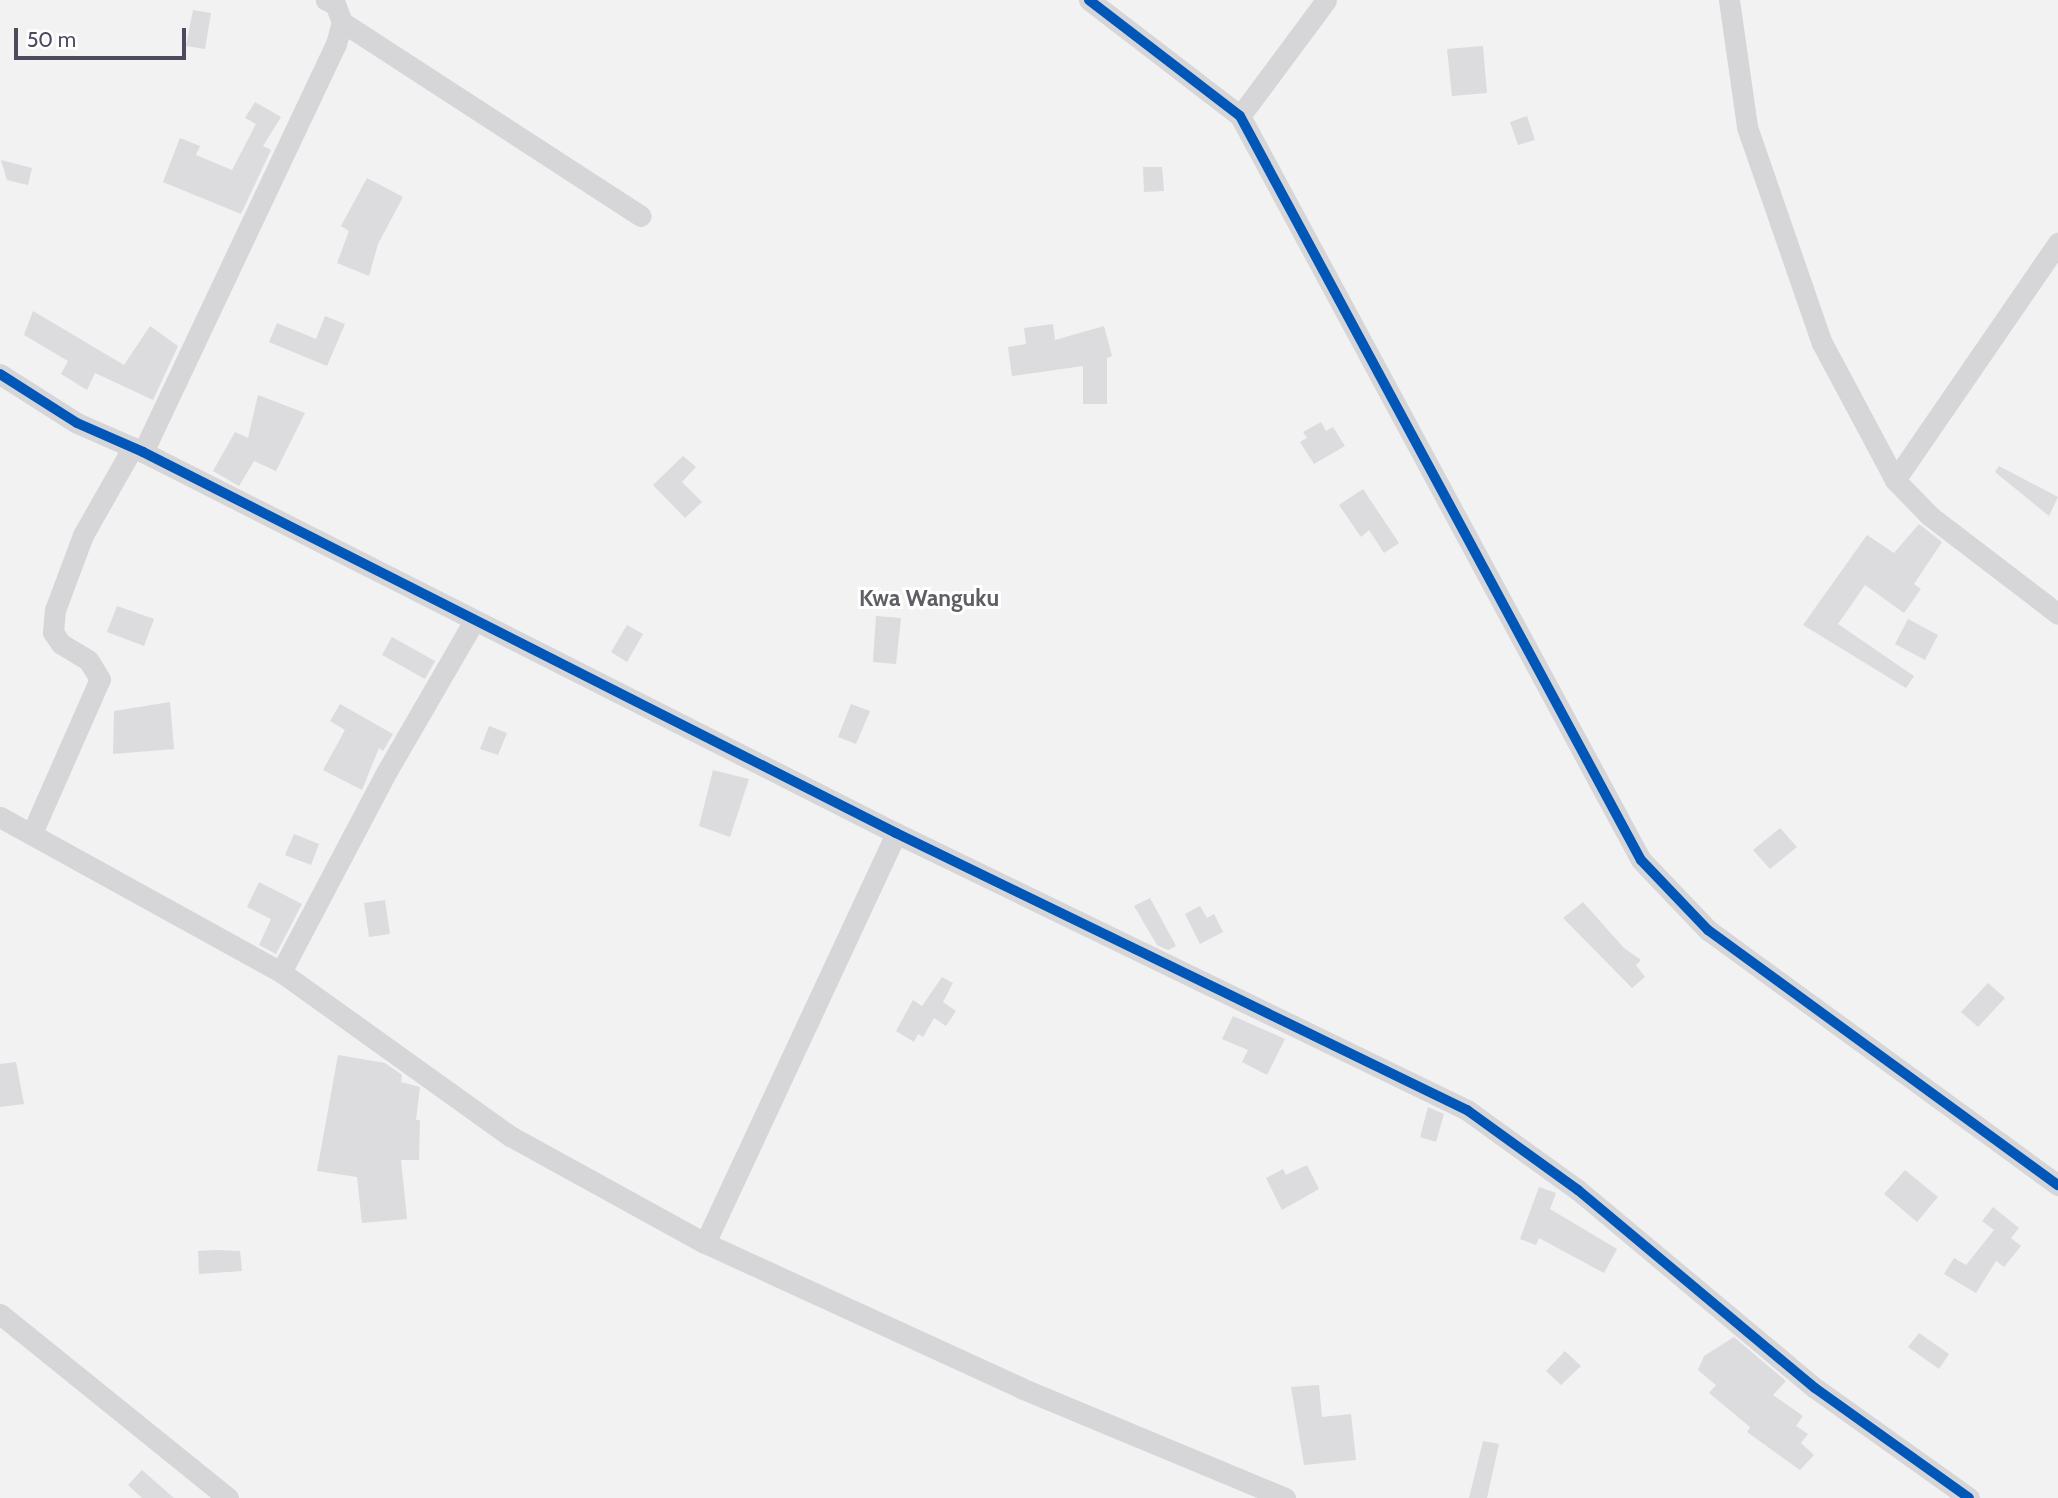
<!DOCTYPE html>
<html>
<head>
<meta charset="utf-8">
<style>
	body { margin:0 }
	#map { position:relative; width:2058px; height:1498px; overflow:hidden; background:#f2f2f2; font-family:Cabin,sans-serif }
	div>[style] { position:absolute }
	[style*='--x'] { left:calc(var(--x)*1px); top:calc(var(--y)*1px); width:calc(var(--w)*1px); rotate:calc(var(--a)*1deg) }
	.building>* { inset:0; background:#dcdbdd }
	.minor>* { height:21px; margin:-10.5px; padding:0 10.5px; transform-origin:10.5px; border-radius:10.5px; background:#d6d5d8 }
	.cycleway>* { height:10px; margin:-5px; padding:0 5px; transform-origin:5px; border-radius:5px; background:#0057b8 }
	span { translate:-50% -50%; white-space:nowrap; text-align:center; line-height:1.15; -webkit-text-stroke:6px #fff; paint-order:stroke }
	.quarter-label { font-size:23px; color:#605e65; font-weight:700 }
	.scale { position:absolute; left:14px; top:28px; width:172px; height:32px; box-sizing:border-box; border:4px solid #4e4a5d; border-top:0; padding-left:9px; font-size:21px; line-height:24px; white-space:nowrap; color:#4e4a5d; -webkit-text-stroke:5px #fff; paint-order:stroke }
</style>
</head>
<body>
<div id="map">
	<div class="building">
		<div style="clip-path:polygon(193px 10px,211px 13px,205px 49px,186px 46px)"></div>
		<div style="clip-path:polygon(1483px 46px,1487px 93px,1452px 96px,1447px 49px)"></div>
		<div style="clip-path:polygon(255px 102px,281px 117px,263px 146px,271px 150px,241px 214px,163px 182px,180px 138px,200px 146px,196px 155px,232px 170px,256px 124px,245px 118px)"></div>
		<div style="clip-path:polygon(1527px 116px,1535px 140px,1518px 145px,1510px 122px)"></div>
		<div style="clip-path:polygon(1px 160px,32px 168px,28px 185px,7px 180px)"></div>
		<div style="clip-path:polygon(1143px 167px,1162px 167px,1164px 191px,1144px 192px)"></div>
		<div style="clip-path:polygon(367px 178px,403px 197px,378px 244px,369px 276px,337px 263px,349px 231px,341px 226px)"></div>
		<div style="clip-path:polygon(33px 311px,124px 365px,150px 326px,178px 346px,153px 400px,95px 373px,87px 390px,61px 374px,68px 361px,24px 335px)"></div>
		<div style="clip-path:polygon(325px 316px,345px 324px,327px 366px,269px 342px,277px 323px,316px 339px)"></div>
		<div style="clip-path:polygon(1053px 324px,1055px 340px,1104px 326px,1112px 356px,1107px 358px,1107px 404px,1083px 404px,1083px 366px,1012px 376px,1008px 347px,1026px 344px,1024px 328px)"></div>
		<div style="clip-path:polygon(258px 395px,305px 413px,276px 471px,254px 461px,239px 486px,213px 471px,235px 432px,248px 438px)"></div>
		<div style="clip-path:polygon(1321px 422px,1326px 431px,1333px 427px,1345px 446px,1314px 464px,1300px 442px,1307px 438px,1303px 432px)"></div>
		<div style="clip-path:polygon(683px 456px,696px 467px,682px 482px,702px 502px,685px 518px,653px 485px)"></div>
		<div style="clip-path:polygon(1999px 466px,2058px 497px,2049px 516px,1995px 472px)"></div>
		<div style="clip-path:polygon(1363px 489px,1399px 543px,1384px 553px,1369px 530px,1361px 537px,1339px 505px)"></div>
		<div style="clip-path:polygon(1919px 524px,1942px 542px,1914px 584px,1921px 589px,1904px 613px,1865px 585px,1838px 624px,1914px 676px,1906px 688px,1803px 625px,1867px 535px,1894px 553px)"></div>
		<div style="clip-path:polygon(117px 606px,154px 619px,144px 646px,107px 632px)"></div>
		<div style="clip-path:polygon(876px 616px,901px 618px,896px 664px,873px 662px)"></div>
		<div style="clip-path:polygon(1908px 619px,1938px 635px,1925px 660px,1895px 644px)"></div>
		<div style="clip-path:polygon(627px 625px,643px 634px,627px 662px,611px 652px)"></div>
		<div style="clip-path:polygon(392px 637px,435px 661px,425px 679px,382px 655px)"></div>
		<div style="clip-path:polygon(170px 702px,174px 749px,113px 754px,114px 711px)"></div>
		<div style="clip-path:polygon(340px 704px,393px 734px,383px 751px,379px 748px,362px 790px,323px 770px,345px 730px,330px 721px)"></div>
		<div style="clip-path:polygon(851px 704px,870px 711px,856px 744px,838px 737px)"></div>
		<div style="clip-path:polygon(489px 726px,507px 733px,498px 755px,480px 749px)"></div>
		<div style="clip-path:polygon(713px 770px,749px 779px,730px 837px,699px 826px)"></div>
		<div style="clip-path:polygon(1780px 828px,1797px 847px,1770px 869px,1753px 850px)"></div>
		<div style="clip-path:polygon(294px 834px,319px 844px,311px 865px,285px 855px)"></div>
		<div style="clip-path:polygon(259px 882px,302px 904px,276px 954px,259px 945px,271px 919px,247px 907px)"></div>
		<div style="clip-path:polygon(1150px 898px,1176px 946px,1168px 950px,1157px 945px,1134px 906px)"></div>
		<div style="clip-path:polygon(385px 900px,390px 934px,369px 937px,364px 903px)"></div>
		<div style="clip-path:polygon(1583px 902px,1624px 948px,1641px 960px,1636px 965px,1645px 977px,1632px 988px,1563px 918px)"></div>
		<div style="clip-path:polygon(1200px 906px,1207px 918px,1214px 914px,1223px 932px,1200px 944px,1185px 914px)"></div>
		<div style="clip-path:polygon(942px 977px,953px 983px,943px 1002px,956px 1011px,946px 1026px,934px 1018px,923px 1037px,918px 1034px,914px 1042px,896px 1031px,913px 1000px,922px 1006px)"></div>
		<div style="clip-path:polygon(1988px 983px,2005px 998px,1978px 1027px,1961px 1012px)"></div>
		<div style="clip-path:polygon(1233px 1016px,1285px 1039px,1267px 1075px,1242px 1062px,1248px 1050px,1222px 1039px)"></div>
		<div style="clip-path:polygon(338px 1055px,385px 1063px,402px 1075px,401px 1082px,420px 1087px,416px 1120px,420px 1120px,419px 1160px,401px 1160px,407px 1219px,362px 1223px,357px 1177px,317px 1171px)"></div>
		<div style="clip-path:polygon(16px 1062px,24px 1104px,0 1107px,0 1064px)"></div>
		<div style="clip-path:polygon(1428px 1107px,1444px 1114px,1436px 1142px,1420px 1137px)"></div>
		<div style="clip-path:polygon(1307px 1165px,1319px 1189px,1282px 1210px,1266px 1178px,1283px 1169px,1286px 1175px)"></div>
		<div style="clip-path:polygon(1905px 1170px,1938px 1197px,1917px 1222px,1884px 1194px)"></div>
		<div style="clip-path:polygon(1539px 1187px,1556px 1193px,1550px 1209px,1617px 1249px,1604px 1273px,1539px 1238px,1536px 1245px,1520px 1239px)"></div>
		<div style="clip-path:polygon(1993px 1207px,2019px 1228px,2011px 1238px,2021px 1246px,2004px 1267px,1996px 1261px,1976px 1293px,1944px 1274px,1954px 1258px,1966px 1265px,1994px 1230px,1982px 1221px)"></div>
		<div style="clip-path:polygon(216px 1250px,240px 1251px,242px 1271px,199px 1274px,198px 1251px)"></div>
		<div style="clip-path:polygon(1919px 1333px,1949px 1354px,1939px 1369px,1908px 1347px)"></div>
		<div style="clip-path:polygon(1734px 1337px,1786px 1381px,1773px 1395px,1803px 1416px,1796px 1426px,1808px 1434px,1801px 1443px,1814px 1455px,1800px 1470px,1747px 1432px,1750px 1427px,1709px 1393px,1716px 1385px,1698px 1370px,1704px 1356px)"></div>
		<div style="clip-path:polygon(1565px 1351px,1581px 1366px,1561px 1385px,1546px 1371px)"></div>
		<div style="clip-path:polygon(1319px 1385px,1322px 1417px,1351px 1414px,1356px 1460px,1304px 1465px,1291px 1387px)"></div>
		<div style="clip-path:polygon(1483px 1441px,1499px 1444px,1487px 1498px,1469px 1498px)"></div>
		<div style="clip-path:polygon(142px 1470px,174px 1498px,142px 1498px,128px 1485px)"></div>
	</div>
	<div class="minor">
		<div style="--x:1089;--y:0;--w:190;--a:37.5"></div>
		<div style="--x:1240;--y:116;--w:845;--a:61.68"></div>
		<div style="--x:1641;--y:860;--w:97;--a:46.3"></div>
		<div style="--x:1708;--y:930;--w:433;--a:36.1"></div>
		<div style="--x:1729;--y:0;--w:128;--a:81.9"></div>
		<div style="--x:1747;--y:127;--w:229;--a:70.9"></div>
		<div style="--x:1822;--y:343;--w:155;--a:61.9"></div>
		<div style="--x:1895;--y:480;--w:50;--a:45.8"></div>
		<div style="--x:1930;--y:516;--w:161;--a:37.4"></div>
		<div style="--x:342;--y:22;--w:356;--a:33"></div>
		<div style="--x:1240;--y:116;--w:144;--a:-53.4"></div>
		<div style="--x:0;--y:374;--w:91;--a:32.5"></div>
		<div style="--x:77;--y:423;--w:72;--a:23.7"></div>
		<div style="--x:143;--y:452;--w:844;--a:26.84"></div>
		<div style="--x:896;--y:833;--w:635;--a:25.88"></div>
		<div style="--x:1467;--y:1110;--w:137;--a:35.8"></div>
		<div style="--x:1578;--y:1190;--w:309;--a:39.9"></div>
		<div style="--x:1815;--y:1388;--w:189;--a:35.5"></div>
		<div style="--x:143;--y:452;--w:451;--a:-64.7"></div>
		<div style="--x:336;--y:44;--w:23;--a:-75"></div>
		<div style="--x:342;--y:22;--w:19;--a:-111"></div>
		<div style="--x:335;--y:4;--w:10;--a:-156"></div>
		<div style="--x:1895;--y:480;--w:288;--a:-55.5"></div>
		<div style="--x:0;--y:817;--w:321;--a:28.9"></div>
		<div style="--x:281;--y:972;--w:282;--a:35.6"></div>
		<div style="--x:510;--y:1136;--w:222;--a:28.8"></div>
		<div style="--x:705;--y:1243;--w:348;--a:24.6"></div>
		<div style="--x:1021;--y:1388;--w:286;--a:22.6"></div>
		<div style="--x:32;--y:833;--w:168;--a:-66.2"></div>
		<div style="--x:100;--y:679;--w:22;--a:-122"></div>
		<div style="--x:88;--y:660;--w:31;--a:-149"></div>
		<div style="--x:61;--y:644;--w:14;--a:-124"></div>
		<div style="--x:53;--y:632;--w:22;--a:-85"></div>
		<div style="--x:55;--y:610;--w:80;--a:-69.5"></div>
		<div style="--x:83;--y:535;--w:101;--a:-60.4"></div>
		<div style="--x:281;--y:972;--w:227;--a:-62.2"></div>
		<div style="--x:387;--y:771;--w:173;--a:-59.9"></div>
		<div style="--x:705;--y:1243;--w:452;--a:-65"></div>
		<div style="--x:0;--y:1314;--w:293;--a:38.9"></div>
	</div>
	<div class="cycleway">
		<div style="--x:1089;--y:0;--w:190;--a:37.5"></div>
		<div style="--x:1240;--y:116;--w:845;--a:61.68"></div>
		<div style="--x:1641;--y:860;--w:97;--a:46.3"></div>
		<div style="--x:1708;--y:930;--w:433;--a:36.1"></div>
		<div style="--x:0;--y:374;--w:91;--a:32.5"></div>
		<div style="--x:77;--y:423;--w:72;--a:23.7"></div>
		<div style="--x:143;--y:452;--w:844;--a:26.84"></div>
		<div style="--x:896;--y:833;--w:635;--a:25.88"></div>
		<div style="--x:1467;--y:1110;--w:137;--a:35.8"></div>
		<div style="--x:1578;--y:1190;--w:309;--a:39.9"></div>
		<div style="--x:1815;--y:1388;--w:189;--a:35.5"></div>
	</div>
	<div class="quarter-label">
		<span style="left:929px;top:598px">Kwa Wanguku</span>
	</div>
	<div class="scale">50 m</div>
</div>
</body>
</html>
